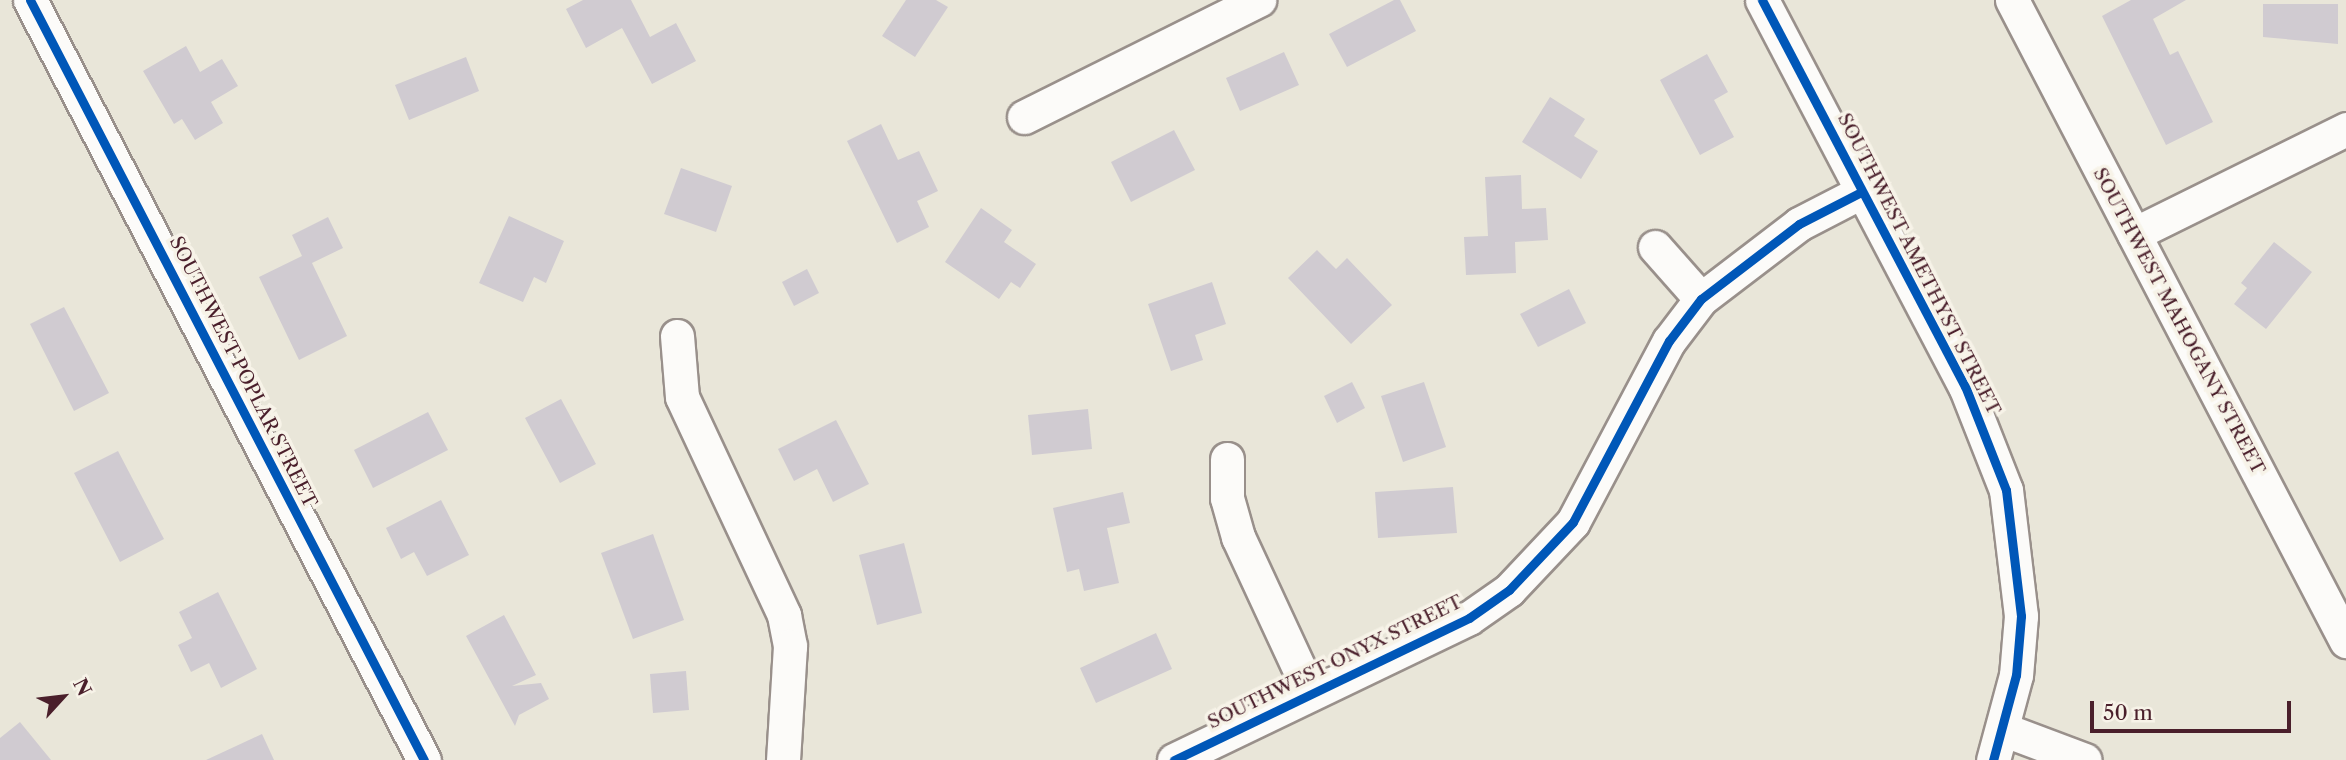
<!DOCTYPE html>
<html>
<head>
<meta charset="utf-8">
<style>
	body { margin:0 }
	#map { position:relative; width:2346px; height:760px; overflow:hidden; background:#e9e6d9; font-family:"Libre Caslon Text",serif }
	div>[style] { position:absolute }
	[style*='--x'] { left:calc(var(--x)*1px); top:calc(var(--y)*1px); width:calc(var(--w)*1px); rotate:calc(var(--a)*1deg) }
	.building>* { inset:0; background:#d0cbd1 }
	.roads { filter:drop-shadow(2px 0 #99908b) drop-shadow(-2px 0 #99908b) drop-shadow(0 2px #99908b) drop-shadow(0 -2px #99908b) }
	.minor>* { height:33px; margin:-16.5px; padding:0 16.5px; transform-origin:16.5px; border-radius:16.5px; background:#fcfbf9 }
	.cycleway>* { height:9px; margin:-4.5px; padding:0 4.5px; transform-origin:4.5px; border-radius:4.5px; background:#0057b8 }
	span { translate:-50% -50%; white-space:nowrap; text-align:center; line-height:1.15; -webkit-text-stroke:7px #f7f3e8; paint-order:stroke }
	.street-label { font-size:19px; color:#4a1f2b }
	.north { position:absolute; left:28px; top:662px; width:70px; height:70px; -webkit-text-stroke:5px #f7f3e8; paint-order:stroke; rotate:63deg; font-size:19px; font-weight:700; line-height:28px; text-align:center; color:#4a1f2b }
	.north::after { content:''; display:block; margin:auto; width:24px; height:32px; background:#4a1f2b; clip-path:polygon(50% 0,100% 100%,50% 72%,0 100%) }
	.scale { position:absolute; left:2090px; top:701px; width:201px; height:32px; box-sizing:border-box; border:4px solid #4a1f2b; border-top:0; padding-left:9px; font-size:21px; line-height:24px; white-space:nowrap; color:#4a1f2b; -webkit-text-stroke:5px #f7f3e8; paint-order:stroke }
</style>
</head>
<body>
<div id="map">
	<div class="building">
		<div style="clip-path:polygon(583px 0,631px 0,650px 37px,676px 23px,696px 61px,652px 84px,622px 28px,586px 48px,566px 9px)"></div>
		<div style="clip-path:polygon(906px 0,936px 0,948px 7px,915px 57px,882px 36px)"></div>
		<div style="clip-path:polygon(1394px 0,1400px 0,1416px 31px,1347px 67px,1329px 34px)"></div>
		<div style="clip-path:polygon(2131px 0,2186px 0,2153px 19px,2170px 55px,2178px 51px,2213px 122px,2166px 145px,2102px 16px)"></div>
		<div style="clip-path:polygon(2263px 4px,2338px 4px,2338px 44px,2263px 37px)"></div>
		<div style="clip-path:polygon(186px 46px,200px 72px,222px 59px,238px 86px,211px 102px,223px 123px,195px 140px,182px 119px,174px 124px,143px 71px)"></div>
		<div style="clip-path:polygon(1284px 52px,1299px 85px,1240px 111px,1226px 78px)"></div>
		<div style="clip-path:polygon(1707px 54px,1728px 92px,1714px 100px,1734px 137px,1700px 155px,1660px 80px)"></div>
		<div style="clip-path:polygon(466px 57px,479px 91px,409px 120px,395px 85px)"></div>
		<div style="clip-path:polygon(1550px 97px,1585px 119px,1574px 136px,1598px 151px,1581px 179px,1522px 142px)"></div>
		<div style="clip-path:polygon(881px 124px,898px 160px,919px 151px,938px 191px,917px 201px,929px 227px,897px 243px,847px 141px)"></div>
		<div style="clip-path:polygon(1174px 130px,1195px 170px,1131px 202px,1111px 162px)"></div>
		<div style="clip-path:polygon(681px 168px,732px 186px,716px 232px,664px 214px)"></div>
		<div style="clip-path:polygon(1521px 175px,1522px 209px,1546px 208px,1548px 240px,1515px 242px,1516px 273px,1466px 275px,1464px 237px,1488px 236px,1485px 177px)"></div>
		<div style="clip-path:polygon(981px 208px,1012px 230px,1004px 242px,1036px 264px,1020px 288px,1011px 282px,999px 299px,945px 262px)"></div>
		<div style="clip-path:polygon(509px 216px,564px 241px,546px 283px,534px 277px,523px 302px,479px 283px)"></div>
		<div style="clip-path:polygon(328px 217px,343px 248px,312px 263px,347px 336px,299px 360px,259px 277px,302px 256px,292px 235px)"></div>
		<div style="clip-path:polygon(2274px 242px,2312px 272px,2266px 329px,2234px 304px,2247px 288px,2241px 283px)"></div>
		<div style="clip-path:polygon(1317px 250px,1336px 269px,1347px 258px,1392px 305px,1351px 344px,1288px 278px)"></div>
		<div style="clip-path:polygon(807px 269px,819px 293px,794px 306px,782px 282px)"></div>
		<div style="clip-path:polygon(1212px 282px,1226px 324px,1195px 335px,1203px 360px,1171px 371px,1148px 304px)"></div>
		<div style="clip-path:polygon(1569px 289px,1586px 323px,1538px 347px,1520px 314px)"></div>
		<div style="clip-path:polygon(64px 307px,109px 393px,74px 411px,30px 324px)"></div>
		<div style="clip-path:polygon(1352px 382px,1365px 408px,1337px 423px,1324px 396px)"></div>
		<div style="clip-path:polygon(1424px 382px,1446px 447px,1403px 462px,1381px 396px)"></div>
		<div style="clip-path:polygon(561px 399px,596px 464px,560px 483px,525px 418px)"></div>
		<div style="clip-path:polygon(1088px 409px,1092px 449px,1032px 455px,1028px 415px)"></div>
		<div style="clip-path:polygon(428px 412px,448px 450px,373px 488px,354px 450px)"></div>
		<div style="clip-path:polygon(836px 420px,869px 484px,833px 502px,817px 469px,794px 481px,778px 449px)"></div>
		<div style="clip-path:polygon(118px 451px,164px 539px,120px 562px,74px 473px)"></div>
		<div style="clip-path:polygon(1453px 487px,1457px 533px,1378px 538px,1375px 492px)"></div>
		<div style="clip-path:polygon(1123px 492px,1130px 523px,1107px 528px,1119px 583px,1084px 591px,1079px 569px,1067px 572px,1053px 508px)"></div>
		<div style="clip-path:polygon(441px 500px,469px 555px,427px 576px,414px 552px,401px 559px,386px 528px)"></div>
		<div style="clip-path:polygon(653px 534px,684px 620px,633px 639px,601px 553px)"></div>
		<div style="clip-path:polygon(904px 543px,922px 613px,877px 625px,859px 555px)"></div>
		<div style="clip-path:polygon(218px 592px,257px 669px,221px 688px,209px 663px,191px 672px,178px 645px,192px 638px,179px 612px)"></div>
		<div style="clip-path:polygon(504px 615px,536px 675px,512px 686px,541px 683px,549px 699px,519px 715px,515px 726px,466px 636px)"></div>
		<div style="clip-path:polygon(1156px 633px,1172px 669px,1096px 703px,1080px 668px)"></div>
		<div style="clip-path:polygon(686px 671px,689px 710px,653px 713px,650px 674px)"></div>
		<div style="clip-path:polygon(20px 722px,51px 760px,0 760px,0 738px)"></div>
		<div style="clip-path:polygon(262px 734px,274px 760px,206px 760px)"></div>
	</div>
	<div class="roads">
		<div class="minor">
			<div style="--x:30;--y:0;--w:856;--a:62.6"></div>
			<div style="--x:1762;--y:0;--w:436;--a:62.3"></div>
			<div style="--x:1965;--y:386;--w:112;--a:68.5"></div>
			<div style="--x:2006;--y:490;--w:127;--a:83.2"></div>
			<div style="--x:2021;--y:616;--w:59;--a:94.8"></div>
			<div style="--x:2016;--y:675;--w:88;--a:105.1"></div>
			<div style="--x:2012;--y:0;--w:723;--a:62.48"></div>
			<div style="--x:1024;--y:117;--w:263;--a:-26.5"></div>
			<div style="--x:2134;--y:234;--w:237;--a:-26.3"></div>
			<div style="--x:1655;--y:247;--w:69;--a:48.5"></div>
			<div style="--x:677;--y:336;--w:61;--a:85.3"></div>
			<div style="--x:682;--y:397;--w:241;--a:64.9"></div>
			<div style="--x:784;--y:615;--w:32;--a:79"></div>
			<div style="--x:790;--y:646;--w:114;--a:93.5"></div>
			<div style="--x:1227;--y:459;--w:39;--a:90"></div>
			<div style="--x:1227;--y:498;--w:41;--a:74.2"></div>
			<div style="--x:1238;--y:537;--w:169;--a:65.1"></div>
			<div style="--x:2005;--y:730;--w:85;--a:20.6"></div>
			<div style="--x:1174;--y:760;--w:327;--a:-25.7"></div>
			<div style="--x:1469;--y:618;--w:49;--a:-35"></div>
			<div style="--x:1509;--y:590;--w:93;--a:-46.7"></div>
			<div style="--x:1573;--y:522;--w:205;--a:-62.1"></div>
			<div style="--x:1669;--y:341;--w:53;--a:-52.7"></div>
			<div style="--x:1701;--y:299;--w:123;--a:-37.4"></div>
			<div style="--x:1799;--y:224;--w:70;--a:-27.3"></div>
		</div>
	</div>
	<div class="cycleway">
		<div style="--x:30;--y:0;--w:856;--a:62.6"></div>
		<div style="--x:1762;--y:0;--w:436;--a:62.3"></div>
		<div style="--x:1965;--y:386;--w:112;--a:68.5"></div>
		<div style="--x:2006;--y:490;--w:127;--a:83.2"></div>
		<div style="--x:2021;--y:616;--w:59;--a:94.8"></div>
		<div style="--x:2016;--y:675;--w:88;--a:105.1"></div>
		<div style="--x:1174;--y:760;--w:327;--a:-25.7"></div>
		<div style="--x:1469;--y:618;--w:49;--a:-35"></div>
		<div style="--x:1509;--y:590;--w:93;--a:-46.7"></div>
		<div style="--x:1573;--y:522;--w:205;--a:-62.1"></div>
		<div style="--x:1669;--y:341;--w:53;--a:-52.7"></div>
		<div style="--x:1701;--y:299;--w:123;--a:-37.4"></div>
		<div style="--x:1799;--y:224;--w:70;--a:-27.3"></div>
	</div>
	<div class="street-label">
		<span style="left:1919px;top:264px;rotate:63deg">SOUTHWEST AMETHYST STREET</span>
		<span style="left:2179px;top:321px;rotate:62deg">SOUTHWEST MAHOGANY STREET</span>
		<span style="left:243px;top:372px;rotate:63deg">SOUTHWEST POPLAR STREET</span>
		<span style="left:1335px;top:662px;rotate:-26deg">SOUTHWEST ONYX STREET</span>
	</div>
	<div class="north">N</div>
	<div class="scale">50 m</div>
</div>
</body>
</html>
